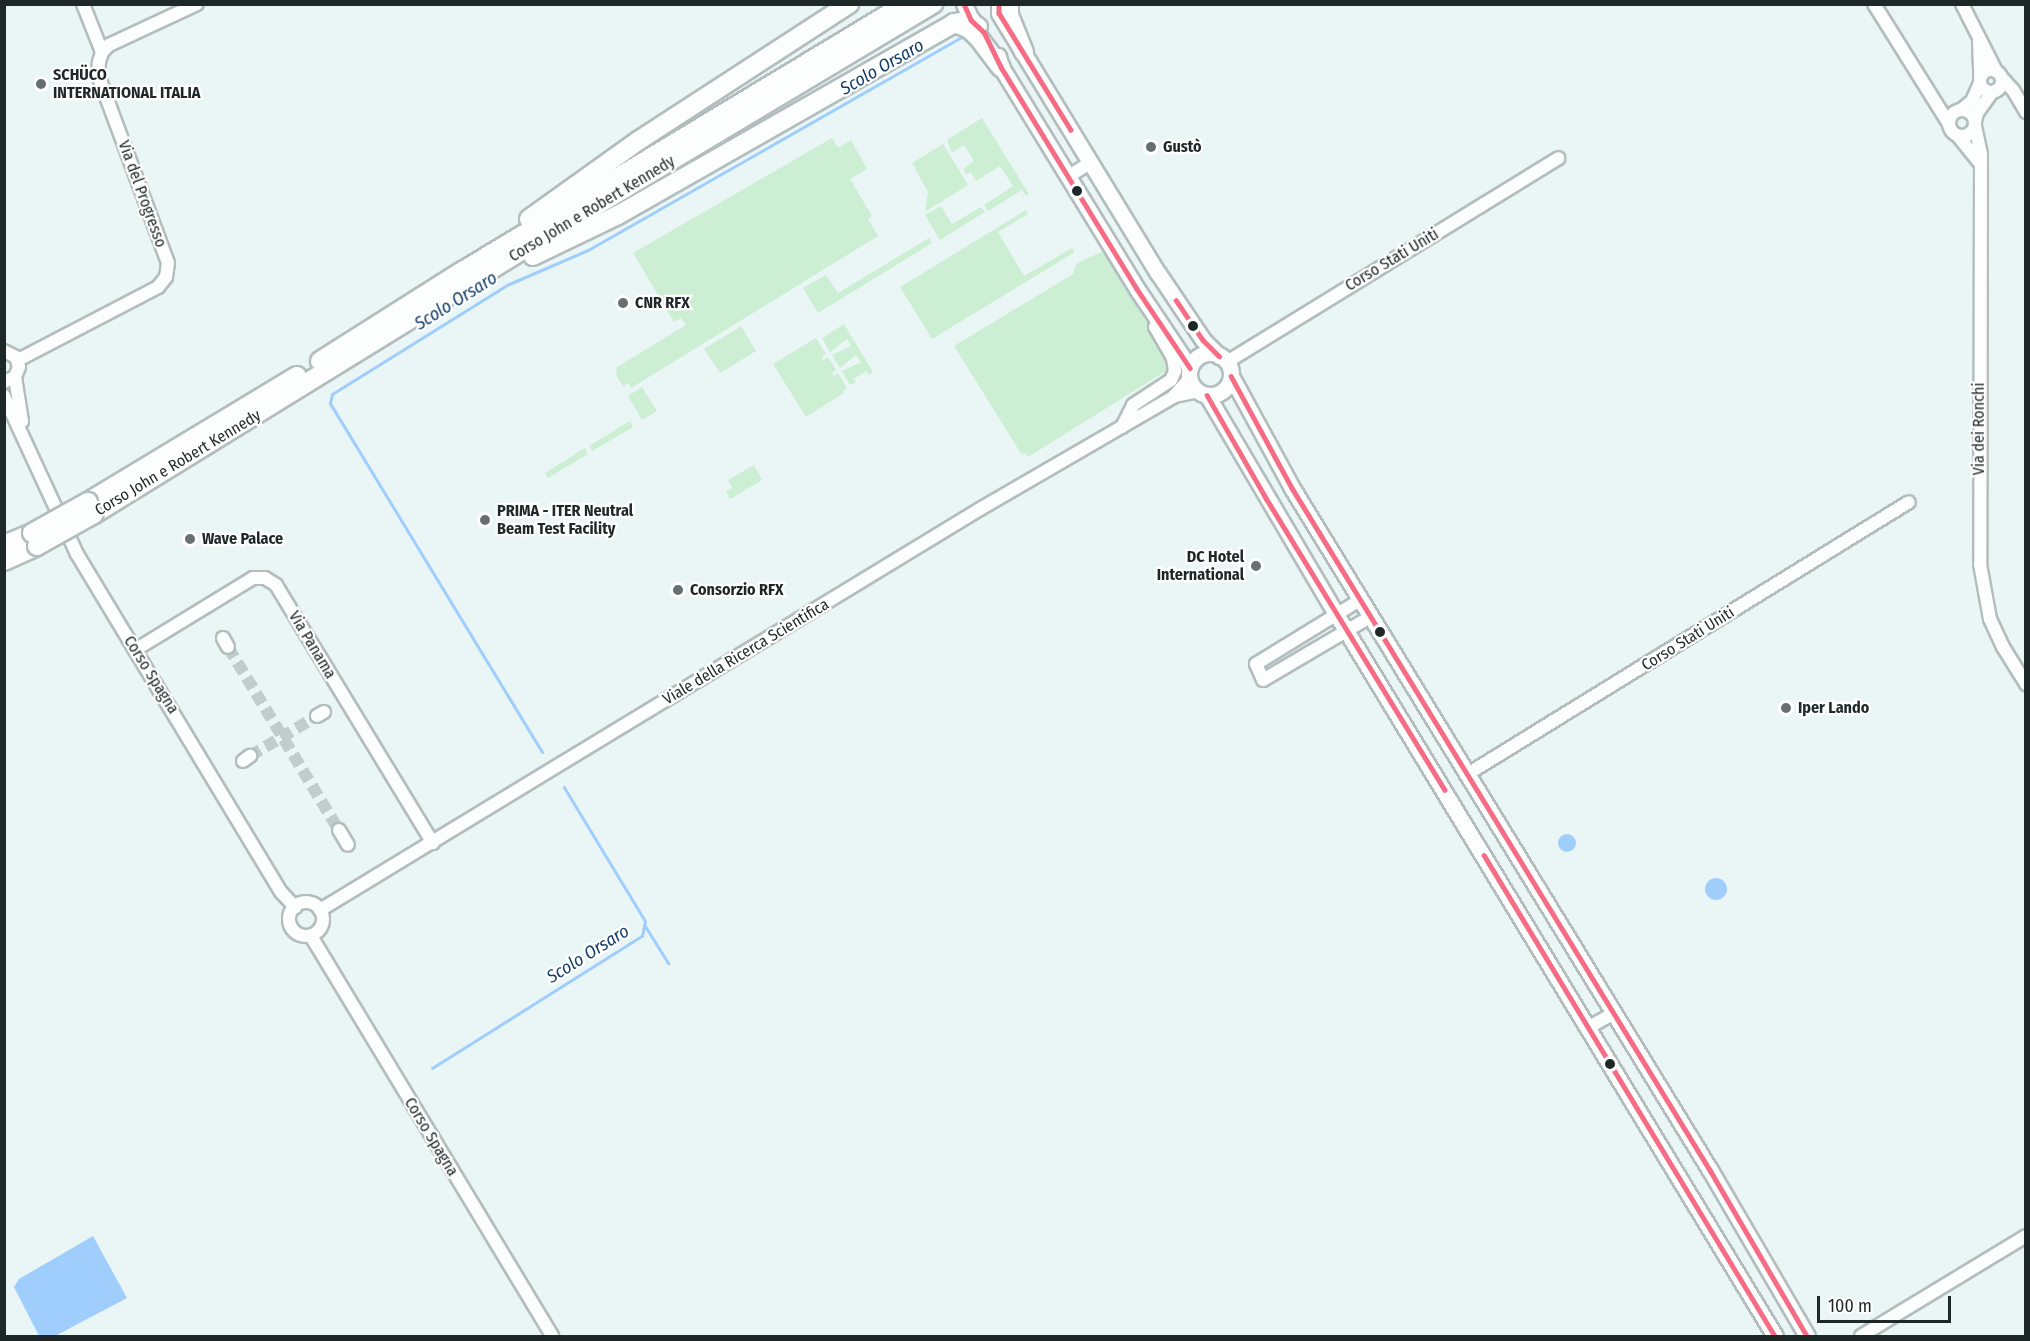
<!DOCTYPE html>
<html>
<head>
<meta charset="utf-8">
<style>
	body { margin:0 }
	#map { position:relative; width:2030px; height:1341px; overflow:hidden; background:#eaf6f6; font-family:"Fira Sans Condensed",sans-serif }
	div>[style] { position:absolute }
	[style*='--x'] { left:calc(var(--x)*1px); top:calc(var(--y)*1px); width:calc(var(--w)*1px); rotate:calc(var(--a)*1deg) }
	.green>* { inset:0; background:#cceed3 }
	.water>* { inset:0; background:#9fcefc }
	.round { border-radius:50% }
	.stream>* { height:3px; margin:-1.5px; padding:0 1.5px; transform-origin:1.5px; border-radius:1.5px; background:#9fcefc }
	.minor-tunnel>* { height:12px; margin-top:-6px; transform-origin:0; background:repeating-linear-gradient(90deg,#c1cdcd 0 12px,transparent 0 18px) }
	.roads { filter:drop-shadow(2px 0 #b3bdbd) drop-shadow(-2px 0 #b3bdbd) drop-shadow(0 2px #b3bdbd) drop-shadow(0 -2px #b3bdbd) }
	.minor>* { height:12px; margin:-6px; padding:0 6px; transform-origin:6px; border-radius:6px; background:#fcfefe }
	.minor>.ring { margin:-6px; padding:0; box-sizing:content-box; background:none; border:12px solid #fcfefe; border-radius:50% }
	.major>* { height:15px; margin:-7.5px; padding:0 7.5px; transform-origin:7.5px; border-radius:7.5px; background:#fcfefe }
	.major>.ring { margin:-7.5px; padding:0; box-sizing:content-box; background:none; border:15px solid #fcfefe; border-radius:50% }
	.highway>* { height:18px; margin:-9px; padding:0 9px; transform-origin:9px; border-radius:9px; background:#fcfefe }
	.bridges { filter:drop-shadow(2px 0 #b3bdbd) drop-shadow(-2px 0 #b3bdbd) drop-shadow(0 2px #b3bdbd) drop-shadow(0 -2px #b3bdbd) }
	.highway-bridge>* { height:18px; margin:-9px; padding:0 9px; transform-origin:9px; border-radius:9px; background:#fcfefe }
	.bus-1>* { height:4.5px; margin:-2.25px; padding:0 2.25px; transform-origin:2.25px; border-radius:2.25px; background:#f66c85 }
	.dots>* { width:16px; height:16px; translate:-50% -50%; box-sizing:border-box; border:3px solid #fff; border-radius:50% }
	span { translate:-50% -50%; white-space:nowrap; text-align:center; line-height:1.15; -webkit-text-stroke:4.5px #fff; paint-order:stroke }
	.poi-label { font-size:16px; color:#1f2828; font-weight:700 }
	.left { translate:0 -50%; text-align:left }
	.right { translate:-100% -50%; text-align:right }
	.street-label { font-size:16px; color:#1f2828 }
	.water-label { font-size:18px; color:#123e67; font-style:italic }
	.frame { position:absolute; inset:0; border:6px solid #1f2828; pointer-events:none }
	.scale { position:absolute; left:1817px; top:1296px; width:134px; height:27px; box-sizing:border-box; border:3px solid #1f2828; border-top:0; padding-left:8px; font-size:18px; line-height:21px; white-space:nowrap; color:#1f2828; -webkit-text-stroke:4px #fff; paint-order:stroke }
</style>
</head>
<body>
<div id="map">
	<div class="green">
		<div style="clip-path:polygon(982px 118px,1029px 194px,1026px 196px,1022px 190px,988px 211px,984px 205px,1013px 186px,1000px 166px,976px 181px,971px 172px,966px 174px,963px 169px,974px 161px,964px 145px,952px 153px,947px 140px)"></div>
		<div style="clip-path:polygon(832px 138px,838px 148px,851px 140px,867px 169px,850px 179px,872px 216px,868px 219px,878px 236px,631px 388px,629px 383px,623px 386px,616px 375px,617px 367px,686px 325px,681px 318px,674px 322px,633px 253px)"></div>
		<div style="clip-path:polygon(943px 144px,968px 185px,925px 212px,928px 192px,912px 163px)"></div>
		<div style="clip-path:polygon(941px 206px,952px 224px,981px 207px,985px 212px,940px 240px,925px 215px)"></div>
		<div style="clip-path:polygon(1026px 210px,1028px 214px,998px 232px,1024px 276px,1072px 248px,1075px 252px,932px 339px,900px 287px)"></div>
		<div style="clip-path:polygon(929px 238px,932px 243px,818px 313px,803px 288px,826px 275px,838px 293px)"></div>
		<div style="clip-path:polygon(1103px 251px,1170px 361px,1166px 371px,1028px 457px,1026px 453px,1022px 455px,954px 346px,1073px 274px,1076px 264px)"></div>
		<div style="clip-path:polygon(844px 324px,873px 372px,869px 375px,866px 371px,854px 379px,856px 382px,850px 385px,842px 371px,861px 362px,856px 355px,840px 368px,832px 355px,851px 346px,847px 339px,830px 352px,822px 338px)"></div>
		<div style="clip-path:polygon(741px 326px,756px 351px,720px 373px,704px 349px)"></div>
		<div style="clip-path:polygon(816px 338px,826px 354px,822px 357px,823px 360px,828px 357px,836px 370px,832px 373px,834px 376px,838px 373px,847px 388px,843px 391px,844px 393px,806px 417px,773px 364px)"></div>
		<div style="clip-path:polygon(642px 387px,657px 411px,642px 420px,628px 396px)"></div>
		<div style="clip-path:polygon(630px 421px,633px 427px,592px 451px,589px 446px)"></div>
		<div style="clip-path:polygon(585px 448px,588px 454px,548px 478px,545px 473px)"></div>
		<div style="clip-path:polygon(754px 465px,762px 480px,730px 499px,726px 492px,732px 488px,728px 480px)"></div>
	</div>
	<div class="water">
		<div class="round" style="left:1558px;top:834px;width:18px;height:18px"></div>
		<div class="round" style="left:1705px;top:878px;width:22px;height:22px"></div>
		<div style="clip-path:polygon(93px 1236px,127px 1298px,55px 1336px,39px 1336px,14px 1287px,19px 1279px)"></div>
	</div>
	<div class="stream">
		<div style="--x:542;--y:752;--w:408;--a:-121.3"></div>
		<div style="--x:330;--y:403;--w:9;--a:-77"></div>
		<div style="--x:332;--y:394;--w:208;--a:-31.9"></div>
		<div style="--x:509;--y:284;--w:86;--a:-23.3"></div>
		<div style="--x:588;--y:250;--w:432;--a:-29.7"></div>
		<div style="--x:645;--y:926;--w:44;--a:58.1"></div>
		<div style="--x:432;--y:1068;--w:248;--a:-32.2"></div>
		<div style="--x:642;--y:936;--w:15;--a:-79"></div>
		<div style="--x:645;--y:921;--w:157;--a:-121.2"></div>
	</div>
	<div class="minor-tunnel">
		<div style="--x:228;--y:647;--w:214;--a:58.8"></div>
		<div style="--x:250;--y:756;--w:78;--a:-30.8"></div>
	</div>
	<div class="roads">
		<div class="minor">
			<div style="--x:83;--y:4;--w:52;--a:68.4"></div>
			<div style="--x:1874;--y:4;--w:142;--a:58"></div>
			<div style="--x:1962;--y:4;--w:75;--a:63.1"></div>
			<div style="--x:1979;--y:40;--w:38;--a:88"></div>
			<div class="ring" style="left:1980px;top:70px;width:10px;height:10px"></div>
			<div style="--x:2003;--y:79;--w:15;--a:48"></div>
			<div style="--x:2013;--y:90;--w:26;--a:59"></div>
			<div class="ring" style="left:1949px;top:110px;width:14px;height:14px"></div>
			<div style="--x:1961;--y:110;--w:14;--a:-39"></div>
			<div style="--x:1972;--y:101;--w:20;--a:-66"></div>
			<div style="--x:1975;--y:121;--w:8;--a:-76"></div>
			<div style="--x:1977;--y:113;--w:26;--a:-54"></div>
			<div style="--x:1975;--y:126;--w:29;--a:78"></div>
			<div style="--x:1981;--y:154;--w:410;--a:90.1"></div>
			<div style="--x:1980;--y:564;--w:56;--a:79.7"></div>
			<div style="--x:1990;--y:619;--w:31;--a:65"></div>
			<div style="--x:2003;--y:647;--w:44;--a:58.1"></div>
			<div style="--x:1958;--y:136;--w:35;--a:51"></div>
			<div style="--x:1069;--y:176;--w:26;--a:-32"></div>
			<div style="--x:4;--y:351;--w:13;--a:27"></div>
			<div style="--x:16;--y:357;--w:10;--a:73"></div>
			<div style="--x:19;--y:367;--w:11;--a:112"></div>
			<div style="--x:15;--y:377;--w:12;--a:156"></div>
			<div style="--x:18;--y:360;--w:158;--a:-27.5"></div>
			<div style="--x:158;--y:287;--w:13;--a:-51"></div>
			<div style="--x:166;--y:277;--w:14;--a:-82"></div>
			<div style="--x:168;--y:263;--w:201;--a:-110.4"></div>
			<div style="--x:98;--y:75;--w:13;--a:-86"></div>
			<div style="--x:99;--y:62;--w:10;--a:-73"></div>
			<div style="--x:102;--y:52;--w:10;--a:-45"></div>
			<div style="--x:109;--y:45;--w:97;--a:-25"></div>
			<div style="--x:1227;--y:362;--w:389;--a:-31.6"></div>
			<div style="--x:15;--y:377;--w:45;--a:81"></div>
			<div style="--x:4;--y:396;--w:174;--a:65.2"></div>
			<div style="--x:77;--y:554;--w:395;--a:58.9"></div>
			<div style="--x:281;--y:892;--w:21;--a:47"></div>
			<div style="--x:1175;--y:396;--w:24;--a:-12"></div>
			<div style="--x:1122;--y:427;--w:25;--a:-63"></div>
			<div style="--x:1133;--y:405;--w:45;--a:-33.3"></div>
			<div style="--x:1171;--y:380;--w:10;--a:-66"></div>
			<div style="--x:1175;--y:371;--w:13;--a:-99"></div>
			<div style="--x:1173;--y:358;--w:36;--a:-120"></div>
			<div style="--x:1360;--y:600;--w:122;--a:148.4"></div>
			<div style="--x:1256;--y:664;--w:17;--a:66"></div>
			<div style="--x:1263;--y:680;--w:124;--a:-30.5"></div>
			<div style="--x:223;--y:638;--w:10;--a:61"></div>
			<div style="--x:135;--y:650;--w:138;--a:-31.4"></div>
			<div style="--x:253;--y:578;--w:12;--a:0"></div>
			<div style="--x:265;--y:578;--w:13;--a:32"></div>
			<div style="--x:276;--y:585;--w:302;--a:58.7"></div>
			<div style="--x:317;--y:716;--w:8;--a:-30"></div>
			<div style="--x:243;--y:761;--w:9;--a:-36"></div>
			<div style="--x:1466;--y:775;--w:520;--a:-31.64"></div>
			<div style="--x:339;--y:830;--w:17;--a:59"></div>
			<div class="ring" style="left:289px;top:902px;width:22px;height:22px"></div>
			<div style="--x:320;--y:910;--w:772;--a:-31.28"></div>
			<div style="--x:980;--y:509;--w:223;--a:-30.1"></div>
			<div style="--x:1173;--y:397;--w:24;--a:-48"></div>
			<div style="--x:311;--y:936;--w:467;--a:58.9"></div>
			<div style="--x:1589;--y:1027;--w:26;--a:-29"></div>
			<div style="--x:1861;--y:1336;--w:193;--a:-31.2"></div>
		</div>
		<div class="major">
			<div style="--x:964;--y:4;--w:17;--a:66"></div>
			<div style="--x:971;--y:20;--w:10;--a:37"></div>
			<div style="--x:999;--y:4;--w:9;--a:90"></div>
			<div style="--x:999;--y:13;--w:305;--a:58.6"></div>
			<div style="--x:1158;--y:273;--w:81;--a:56.1"></div>
			<div style="--x:1203;--y:340;--w:23;--a:45"></div>
			<div style="--x:998;--y:56;--w:11;--a:75"></div>
			<div style="--x:1001;--y:67;--w:260;--a:58.5"></div>
			<div style="--x:1137;--y:289;--w:95;--a:56.1"></div>
			<div class="ring" style="left:1189px;top:353px;width:27px;height:27px"></div>
			<div style="--x:1231;--y:376;--w:128;--a:61.4"></div>
			<div style="--x:1292;--y:488;--w:800;--a:58.5"></div>
			<div style="--x:1710;--y:1170;--w:192;--a:59.7"></div>
			<div style="--x:1207;--y:395;--w:254;--a:59.5"></div>
			<div style="--x:1336;--y:614;--w:845;--a:58.7"></div>
		</div>
		<div class="highway">
			<div style="--x:1009;--y:4;--w:11;--a:90"></div>
			<div style="--x:1009;--y:15;--w:40;--a:68"></div>
			<div style="--x:954;--y:23;--w:15;--a:20"></div>
			<div style="--x:968;--y:28;--w:13;--a:42"></div>
			<div style="--x:978;--y:37;--w:38;--a:53"></div>
			<div style="--x:529;--y:219;--w:134;--a:-35.6"></div>
			<div style="--x:638;--y:141;--w:252;--a:-33"></div>
			<div style="--x:533;--y:256;--w:94;--a:-25.8"></div>
			<div style="--x:618;--y:215;--w:387;--a:-29.7"></div>
			<div style="--x:954;--y:23;--w:17;--a:-10"></div>
			<div style="--x:320;--y:361;--w:167;--a:-32.3"></div>
			<div style="--x:461;--y:272;--w:519;--a:-31.12"></div>
			<div style="--x:88;--y:502;--w:244;--a:-31.1"></div>
			<div style="--x:94;--y:514;--w:520;--a:-31.64"></div>
			<div style="--x:537;--y:241;--w:462;--a:-30.9"></div>
			<div style="--x:4;--y:545;--w:30;--a:-23"></div>
			<div style="--x:4;--y:561;--w:36;--a:-24"></div>
		</div>
	</div>
	<div class="bridges">
		<div class="highway-bridge">
			<div style="--x:32;--y:533;--w:64;--a:-29"></div>
			<div style="--x:37;--y:546;--w:65;--a:-29.3"></div>
		</div>
	</div>
	<div class="bus-1">
		<div style="--x:964;--y:4;--w:17;--a:66"></div>
		<div style="--x:971;--y:20;--w:18;--a:43"></div>
		<div style="--x:984;--y:32;--w:39;--a:64"></div>
		<div style="--x:1001;--y:67;--w:260;--a:58.5"></div>
		<div style="--x:1137;--y:289;--w:95;--a:56.1"></div>
		<div style="--x:999;--y:4;--w:9;--a:90"></div>
		<div style="--x:999;--y:13;--w:137;--a:58.4"></div>
		<div style="--x:1176;--y:300;--w:48;--a:56"></div>
		<div style="--x:1203;--y:340;--w:23;--a:45"></div>
		<div style="--x:1231;--y:376;--w:128;--a:61.4"></div>
		<div style="--x:1292;--y:488;--w:800;--a:58.5"></div>
		<div style="--x:1710;--y:1170;--w:192;--a:59.7"></div>
		<div style="--x:1207;--y:395;--w:119;--a:60.2"></div>
		<div style="--x:1266;--y:498;--w:342;--a:58.5"></div>
		<div style="--x:1484;--y:855;--w:562;--a:58.83"></div>
	</div>
	<div class="dots">
		<div style="left:41px;top:84px;background:#667070"></div>
		<div style="left:1151px;top:147px;background:#667070"></div>
		<div style="left:1077px;top:191px;background:#1f2828"></div>
		<div style="left:623px;top:303px;background:#667070"></div>
		<div style="left:1193px;top:326px;background:#1f2828"></div>
		<div style="left:485px;top:520px;background:#667070"></div>
		<div style="left:190px;top:539px;background:#667070"></div>
		<div style="left:1256px;top:566px;background:#667070"></div>
		<div style="left:678px;top:590px;background:#667070"></div>
		<div style="left:1380px;top:632px;background:#1f2828"></div>
		<div style="left:1786px;top:708px;background:#667070"></div>
		<div style="left:1610px;top:1064px;background:#1f2828"></div>
	</div>
	<div class="poi-label">
		<span class="left" style="left:53px;top:84px">SCHÜCO<br>INTERNATIONAL ITALIA</span>
		<span class="left" style="left:1163px;top:147px">Gustò</span>
		<span class="left" style="left:635px;top:303px">CNR RFX</span>
		<span class="left" style="left:497px;top:520px">PRIMA - ITER Neutral<br>Beam Test Facility</span>
		<span class="left" style="left:202px;top:539px">Wave Palace</span>
		<span class="right" style="left:1244px;top:566px">DC Hotel<br>International</span>
		<span class="left" style="left:690px;top:590px">Consorzio RFX</span>
		<span class="left" style="left:1798px;top:708px">Iper Lando</span>
	</div>
	<div class="street-label">
		<span style="left:142px;top:194px;rotate:70deg">Via del Progresso</span>
		<span style="left:592px;top:209px;rotate:-31deg">Corso John e Robert Kennedy</span>
		<span style="left:1392px;top:260px;rotate:-31deg">Corso Stati Uniti</span>
		<span style="left:1979px;top:429px;rotate:-90deg">Via dei Ronchi</span>
		<span style="left:178px;top:463px;rotate:-31deg">Corso John e Robert Kennedy</span>
		<span style="left:1688px;top:639px;rotate:-32deg">Corso Stati Uniti</span>
		<span style="left:312px;top:645px;rotate:59deg">Via Panama</span>
		<span style="left:746px;top:652px;rotate:-31deg">Viale della Ricerca Scientifica</span>
		<span style="left:151px;top:675px;rotate:58deg">Corso Spagna</span>
		<span style="left:431px;top:1137px;rotate:59deg">Corso Spagna</span>
	</div>
	<div class="water-label">
		<span style="left:882px;top:67px;rotate:-30deg">Scolo Orsaro</span>
		<span style="left:456px;top:301px;rotate:-32deg">Scolo Orsaro</span>
		<span style="left:588px;top:954px;rotate:-32deg">Scolo Orsaro</span>
	</div>
	<div class="frame"></div>
	<div class="scale">100 m</div>
</div>
</body>
</html>
